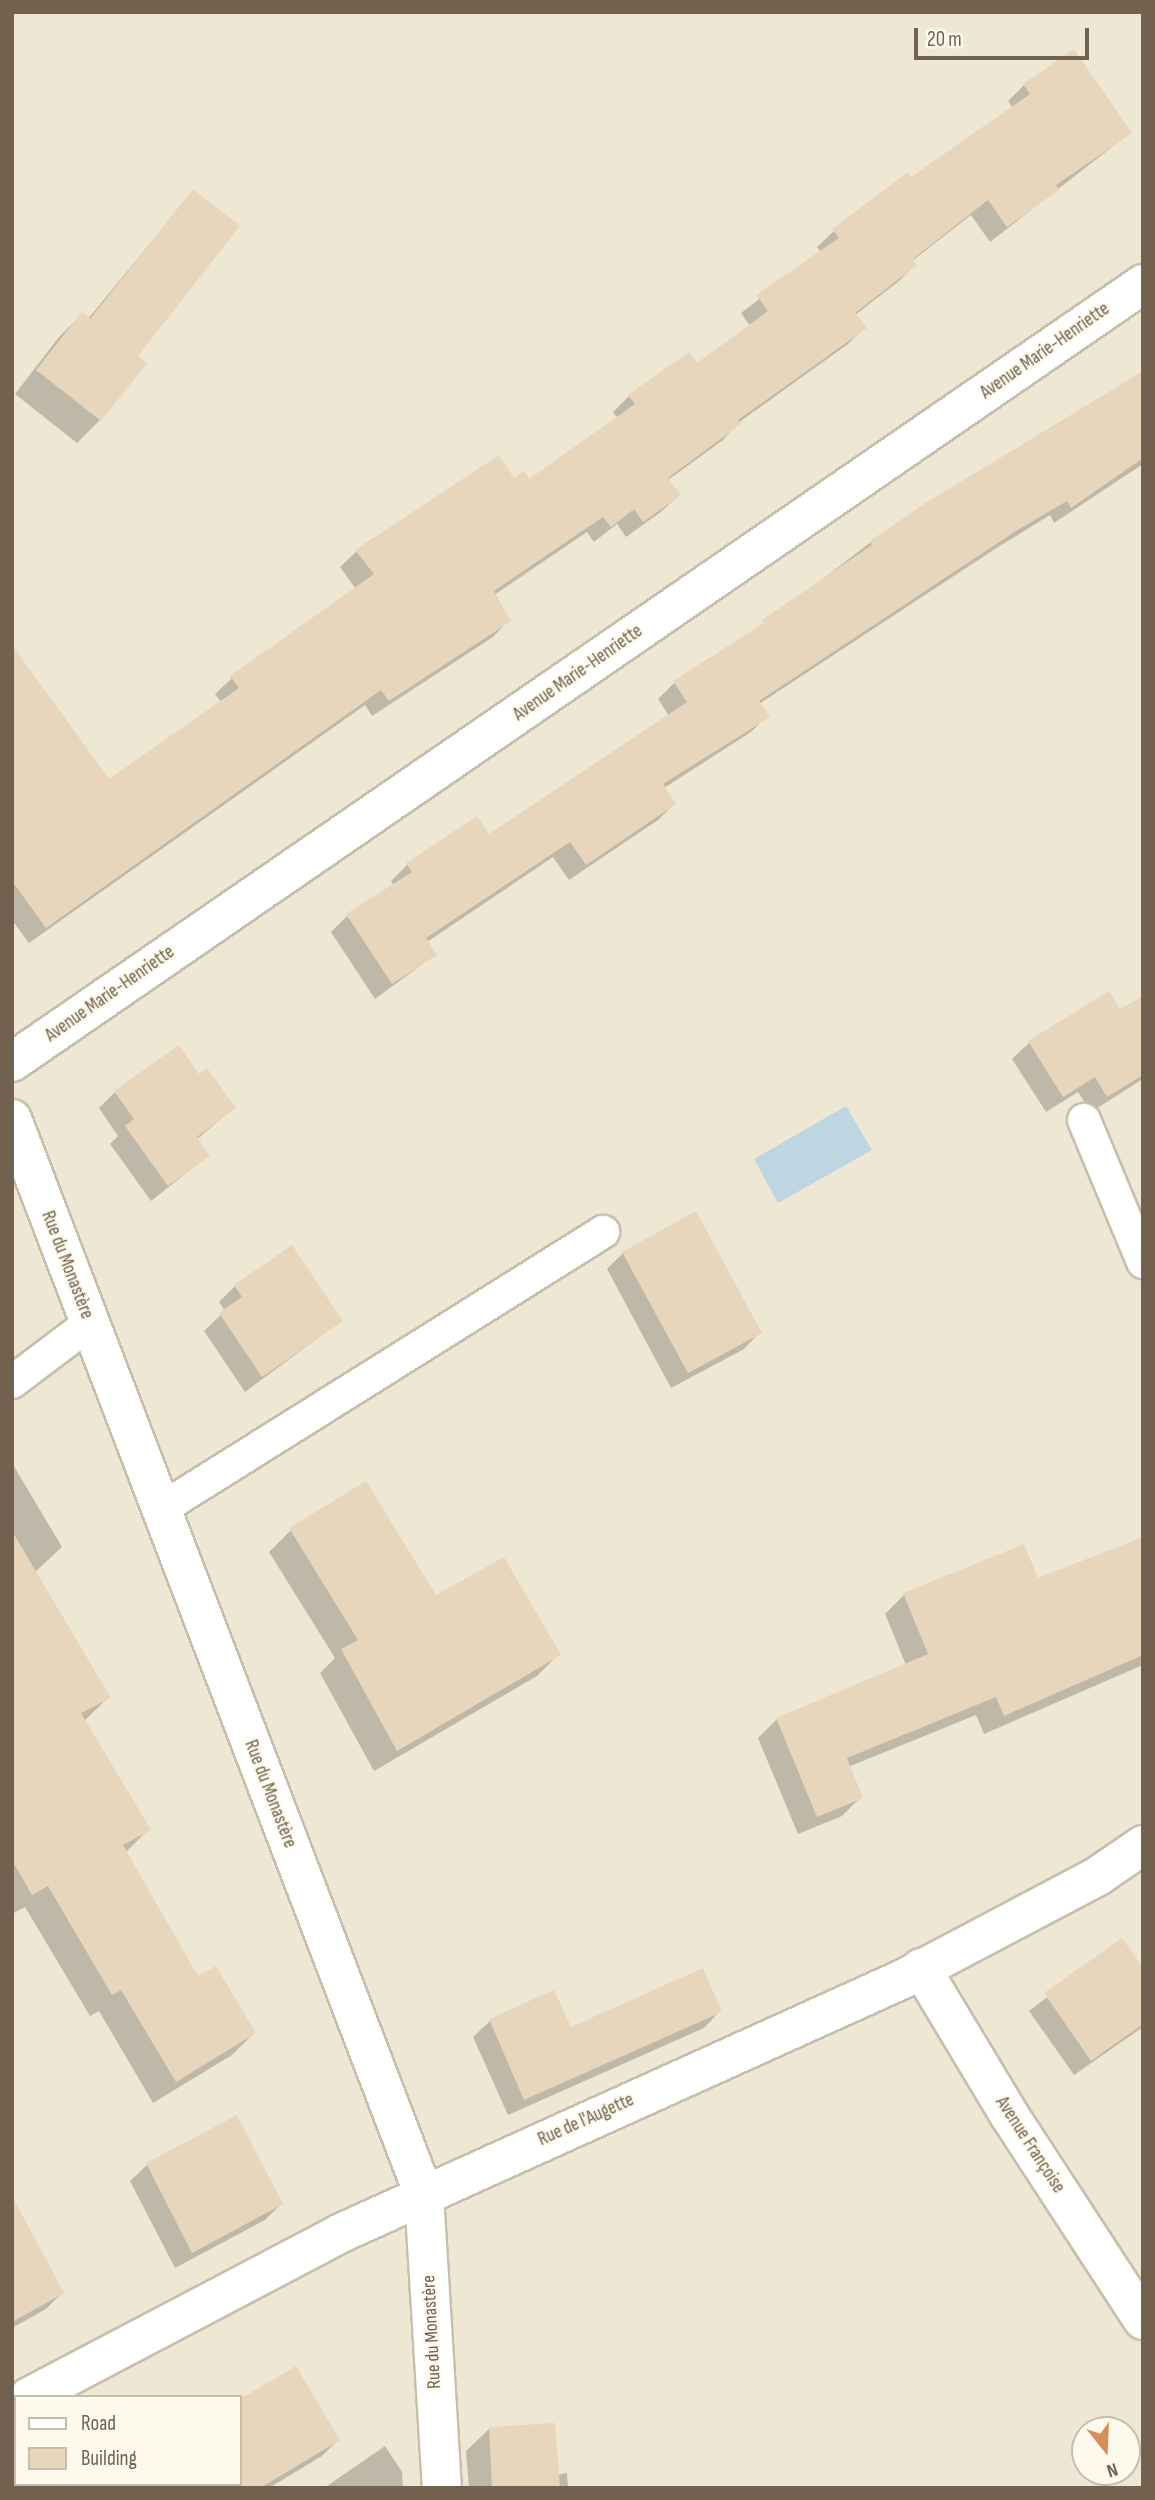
<!DOCTYPE html>
<html>
<head>
<meta charset="utf-8">
<style>
	body { margin:0 }
	#map { position:relative; width:1155px; height:2500px; overflow:hidden; background:#faf6e7; font-family:"Sofia Sans Condensed",sans-serif }
	div>[style] { position:absolute }
	[style*='--x'] { left:calc(var(--x)*1px); top:calc(var(--y)*1px); width:calc(var(--w)*1px); rotate:calc(var(--a)*1deg) }
	.residential>* { inset:0; background:#eee7d3 }
	.water>* { inset:0; background:#bdd6e2 }
	.shadow>* { inset:0; background:#0003 }
	.building>* { inset:0; background:#e8d6bc }
	.roads { filter:drop-shadow(2px 0 #c8beac) drop-shadow(-2px 0 #c8beac) drop-shadow(0 2px #c8beac) drop-shadow(0 -2px #c8beac) }
	.service>* { height:32px; margin:-16px; padding:0 16px; transform-origin:16px; border-radius:16px; background:#fff }
	.minor>* { height:38px; margin:-19px; padding:0 19px; transform-origin:19px; border-radius:19px; background:#fff }
	span { translate:-50% -50%; white-space:nowrap; text-align:center; line-height:1.15; -webkit-text-stroke:5px #fdfaed; paint-order:stroke }
	.street-label { font-size:19px; color:#72614e }
	.frame { position:absolute; inset:0; border:14px solid #72614e; pointer-events:none }
	.legend { position:absolute; left:14px; top:2395px; width:228px; height:91px; box-sizing:border-box; background:#fdfaed; border:2px solid #c5bdad; margin:0; padding:9px 12px; list-style:none; font-size:21px; color:#72614e }
	.legend li { display:flex; align-items:center; gap:14px; height:35px }
	.legend b { width:35px; border:2px solid #c5bdad }
	.north { position:absolute; left:1071px; top:2416px; width:70px; height:70px; box-sizing:border-box; background:#fdfaed; border:2px solid #c5bdad; border-radius:50%; rotate:162deg; font-size:19px; font-weight:700; line-height:28px; text-align:center; color:#72614e }
	.north::after { content:''; display:block; margin:auto; width:24px; height:32px; background:#d98c57; clip-path:polygon(50% 0,100% 100%,50% 72%,0 100%) }
	.scale { position:absolute; left:914px; top:28px; width:175px; height:32px; box-sizing:border-box; border:4px solid #72614e; border-top:0; padding-left:9px; font-size:21px; line-height:24px; white-space:nowrap; color:#72614e; -webkit-text-stroke:5px #fdfaed; paint-order:stroke }
</style>
</head>
<body>
<div id="map">
	<div class="residential">
		<div style="clip-path:polygon(evenodd,12px 12px,1143px 12px,1143px 2488px,12px 2488px,12px 12px,16px 2397px,240px 2397px,240px 2484px,16px 2484px,16px 2397px,12px 12px,1085px 2430px,1127px 2430px,1127px 2472px,1085px 2472px,1085px 2430px)"></div>
	</div>
	<div class="water">
		<div style="clip-path:polygon(846px 1106px,872px 1150px,778px 1203px,754px 1159px)"></div>
	</div>
	<div class="shadow">
		<div style="clip-path:polygon(1024px 85px,1130px 133px,990px 242px,971px 215px,912px 261px,915px 265px,899px 281px,855px 315px,864px 328px,848px 344px,738px 423px,723px 440px,668px 480px,679px 495px,662px 511px,626px 537px,617px 524px,594px 542px,587px 532px,494px 595px,509px 620px,493px 637px,372px 716px,365px 705px,29px 943px,12px 920px,12px 864px,109px 781px,221px 702px,215px 694px,232px 678px,356px 589px,340px 567px,357px 551px,514px 480px,529px 481px,618px 419px,613px 412px,629px 396px,696px 365px,750px 326px,741px 313px,821px 252px,817px 247px,834px 231px,1013px 108px,1008px 101px)"></div>
		<div style="clip-path:polygon(193px 191px,136px 356px,100px 420px,77px 443px,15px 394px,59px 337px,82px 314px,88px 319px)"></div>
		<div style="clip-path:polygon(1143px 373px,1143px 464px,1054px 523px,1050px 515px,998px 547px,759px 704px,767px 716px,751px 732px,664px 788px,674px 804px,658px 820px,569px 880px,553px 857px,427px 942px,435px 955px,375px 999px,331px 932px,347px 916px,394px 886px,391px 881px,407px 865px,489px 836px,669px 716px,658px 699px,674px 683px,751px 634px,871px 542px)"></div>
		<div style="clip-path:polygon(1108px 994px,1120px 1011px,1143px 1030px,1143px 1079px,1091px 1112px,1078px 1092px,1046px 1112px,1012px 1059px,1029px 1043px)"></div>
		<div style="clip-path:polygon(198px 1076px,234px 1108px,196px 1140px,208px 1156px,151px 1201px,110px 1144px,118px 1136px,99px 1108px,115px 1092px)"></div>
		<div style="clip-path:polygon(292px 1247px,341px 1321px,245px 1392px,204px 1331px,225px 1311px,219px 1302px,235px 1286px)"></div>
		<div style="clip-path:polygon(623px 1253px,760px 1332px,744px 1349px,671px 1388px,607px 1269px)"></div>
		<div style="clip-path:polygon(12px 1463px,62px 1547px,35px 1572px,109px 1697px,84px 1721px,148px 1830px,126px 1852px,198px 1979px,254px 2033px,232px 2055px,153px 2103px,99px 2011px,90px 2016px,25px 1907px,12px 1914px)"></div>
		<div style="clip-path:polygon(291px 1530px,435px 1598px,559px 1654px,537px 1676px,374px 1771px,320px 1673px,335px 1658px,269px 1552px)"></div>
		<div style="clip-path:polygon(1143px 1539px,1143px 1665px,984px 1734px,976px 1715px,848px 1767px,861px 1797px,842px 1816px,798px 1834px,758px 1738px,777px 1719px,906px 1665px,885px 1614px,904px 1595px,1023px 1546px,1037px 1581px)"></div>
		<div style="clip-path:polygon(1121px 1941px,1143px 1971px,1143px 2027px,1074px 2075px,1029px 2011px)"></div>
		<div style="clip-path:polygon(553px 1992px,570px 2030px,720px 2011px,704px 2028px,508px 2115px,473px 2037px,490px 2021px)"></div>
		<div style="clip-path:polygon(236px 2118px,281px 2204px,265px 2220px,175px 2268px,130px 2181px,147px 2165px)"></div>
		<div style="clip-path:polygon(12px 2231px,62px 2293px,46px 2309px,12px 2328px)"></div>
		<div style="clip-path:polygon(295px 2368px,338px 2440px,322px 2456px,269px 2488px,204px 2488px,202px 2484px,240px 2484px,240px 2401px)"></div>
		<div style="clip-path:polygon(489px 2429px,557px 2475px,567px 2473px,568px 2488px,469px 2488px,466px 2451px)"></div>
		<div style="clip-path:polygon(385px 2446px,402px 2472px,403px 2488px,324px 2488px)"></div>
	</div>
	<div class="building">
		<div style="clip-path:polygon(1074px 49px,1132px 133px,1056px 185px,1059px 190px,1007px 227px,988px 200px,913px 259px,917px 265px,855px 313px,867px 328px,738px 420px,741px 424px,668px 478px,681px 495px,643px 522px,634px 509px,611px 527px,603px 517px,494px 591px,511px 621px,389px 701px,381px 690px,46px 928px,12px 881px,12px 645px,109px 779px,239px 688px,230px 676px,374px 574px,355px 550px,499px 455px,514px 478px,524px 471px,529px 479px,635px 404px,628px 395px,689px 352px,697px 363px,768px 311px,756px 295px,839px 238px,832px 229px,907px 173px,911px 177px,1030px 94px,1023px 84px)"></div>
		<div style="clip-path:polygon(193px 189px,240px 226px,138px 356px,147px 363px,101px 421px,36px 370px,82px 312px,90px 319px)"></div>
		<div style="clip-path:polygon(1143px 371px,1143px 458px,1071px 508px,1067px 501px,1016px 531px,759px 701px,770px 717px,663px 784px,676px 804px,586px 865px,570px 842px,426px 938px,437px 955px,392px 984px,346px 914px,412px 872px,406px 863px,477px 816px,489px 834px,687px 702px,673px 681px,764px 623px,762px 620px,872px 545px,870px 541px,924px 504px)"></div>
		<div style="clip-path:polygon(1109px 991px,1120px 1009px,1143px 996px,1143px 1075px,1107px 1097px,1095px 1077px,1063px 1097px,1028px 1041px)"></div>
		<div style="clip-path:polygon(179px 1045px,199px 1074px,207px 1068px,236px 1108px,197px 1137px,210px 1156px,168px 1186px,125px 1126px,134px 1119px,114px 1091px)"></div>
		<div style="clip-path:polygon(696px 1211px,762px 1333px,688px 1373px,622px 1252px)"></div>
		<div style="clip-path:polygon(292px 1245px,343px 1321px,262px 1377px,219px 1313px,242px 1297px,234px 1285px)"></div>
		<div style="clip-path:polygon(366px 1481px,436px 1595px,504px 1557px,561px 1655px,397px 1751px,341px 1649px,358px 1640px,289px 1528px)"></div>
		<div style="clip-path:polygon(12px 1531px,111px 1698px,81px 1713px,151px 1830px,123px 1845px,198px 1976px,216px 1966px,256px 2033px,176px 2082px,121px 1990px,112px 1995px,48px 1886px,32px 1895px,12px 1860px)"></div>
		<div style="clip-path:polygon(1143px 1537px,1143px 1655px,1004px 1716px,996px 1697px,847px 1758px,863px 1798px,817px 1817px,776px 1718px,928px 1654px,903px 1593px,1024px 1544px,1038px 1578px)"></div>
		<div style="clip-path:polygon(1122px 1938px,1143px 1968px,1143px 2024px,1091px 2061px,1044px 1993px)"></div>
		<div style="clip-path:polygon(703px 1968px,722px 2012px,524px 2100px,489px 2019px,554px 1990px,571px 2027px)"></div>
		<div style="clip-path:polygon(237px 2115px,283px 2204px,192px 2253px,146px 2163px)"></div>
		<div style="clip-path:polygon(12px 2196px,64px 2293px,12px 2322px)"></div>
		<div style="clip-path:polygon(296px 2366px,340px 2440px,260px 2488px,240px 2488px,240px 2399px)"></div>
		<div style="clip-path:polygon(555px 2423px,560px 2488px,492px 2488px,489px 2427px)"></div>
	</div>
	<div class="roads">
		<div class="service">
			<div style="--x:1084;--y:1120;--w:154;--a:67.4"></div>
			<div style="--x:12;--y:1382;--w:96;--a:-37"></div>
			<div style="--x:161;--y:1509;--w:522;--a:-32.08"></div>
		</div>
		<div class="minor">
			<div style="--x:12;--y:1062;--w:1373;--a:-34.52"></div>
			<div style="--x:12;--y:1119;--w:1152;--a:69.05"></div>
			<div style="--x:424;--y:2195;--w:294;--a:86.5"></div>
			<div style="--x:921;--y:1968;--w:169;--a:59"></div>
			<div style="--x:1008;--y:2113;--w:247;--a:56.9"></div>
			<div style="--x:29;--y:2397;--w:352;--a:-27.7"></div>
			<div style="--x:341;--y:2233;--w:617;--a:-24.32"></div>
			<div style="--x:903;--y:1979;--w:221;--a:-27.8"></div>
			<div style="--x:1098;--y:1876;--w:55;--a:-34.6"></div>
		</div>
	</div>
	<div class="street-label">
		<span style="left:1045px;top:351px;rotate:-35deg">Avenue Marie-Henriette</span>
		<span style="left:578px;top:673px;rotate:-35deg">Avenue Marie-Henriette</span>
		<span style="left:110px;top:994px;rotate:-35deg">Avenue Marie-Henriette</span>
		<span style="left:67px;top:1265px;rotate:69deg">Rue du Monastère</span>
		<span style="left:270px;top:1794px;rotate:69deg">Rue du Monastère</span>
		<span style="left:586px;top:2120px;rotate:-24deg">Rue de l'Augette</span>
		<span style="left:1030px;top:2145px;rotate:57deg">Avenue Françoise</span>
		<span style="left:432px;top:2332px;rotate:-93deg">Rue du Monastère</span>
	</div>
	<div class="frame"></div>
	<ul class="legend">
	<li><b style="height:9px;background:#fff"></b>Road</li>
	<li><b style="height:19px;background:#e8d6bc"></b>Building</li>
	</ul>
	<div class="north">N</div>
	<div class="scale">20 m</div>
</div>
</body>
</html>
